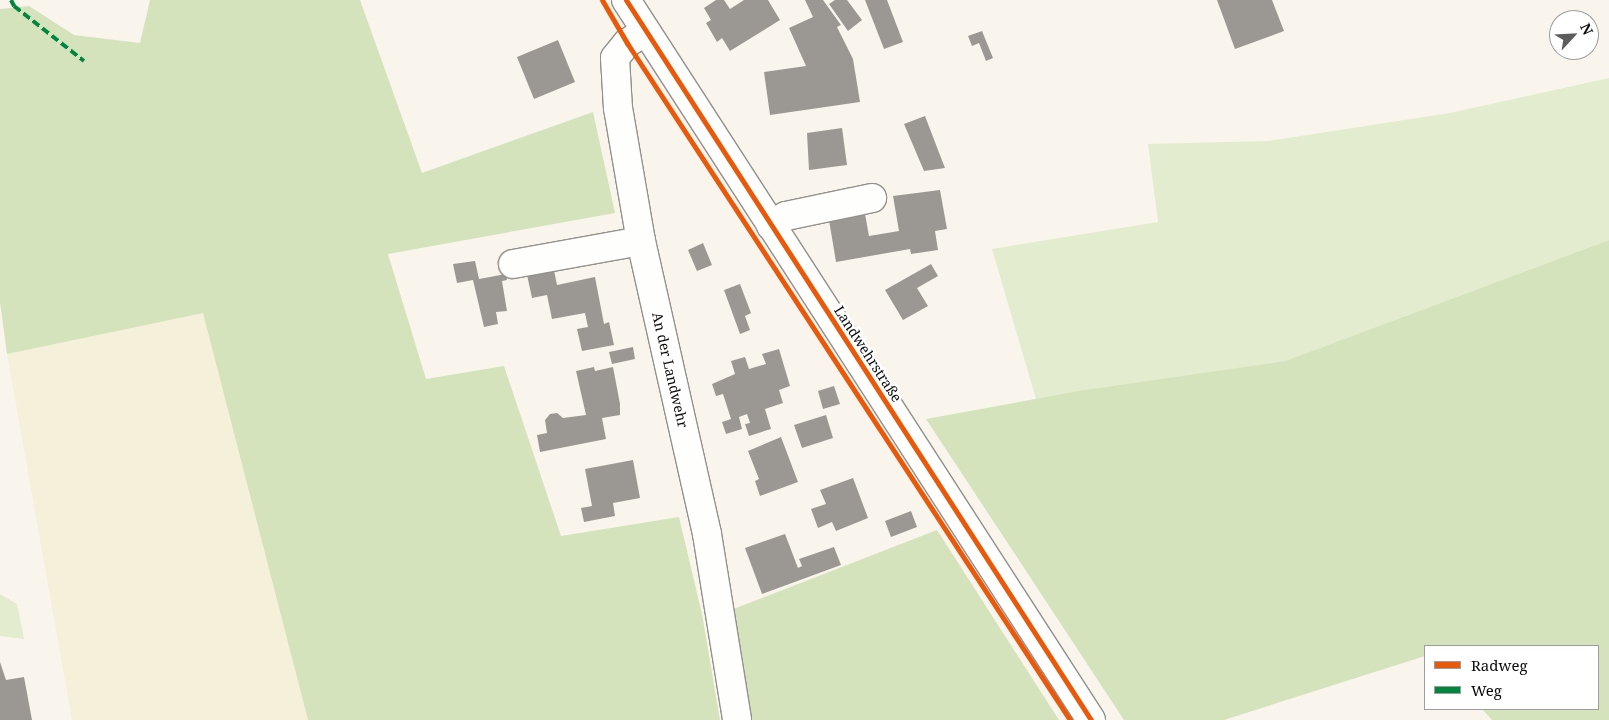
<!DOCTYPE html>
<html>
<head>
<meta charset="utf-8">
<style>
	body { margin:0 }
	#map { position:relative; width:1609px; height:720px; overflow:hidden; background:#f9f5ec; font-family:"Noto Serif",serif }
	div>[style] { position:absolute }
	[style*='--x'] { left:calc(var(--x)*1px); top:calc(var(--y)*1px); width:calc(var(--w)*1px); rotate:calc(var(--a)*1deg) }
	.farmland>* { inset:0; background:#f5f0d9 }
	.green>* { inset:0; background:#e3ecce }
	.forest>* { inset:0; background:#d4e3bc }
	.building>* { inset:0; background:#9b9893 }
	.roads { filter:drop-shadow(1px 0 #92908c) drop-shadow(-1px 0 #92908c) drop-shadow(0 1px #92908c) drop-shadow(0 -1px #92908c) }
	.minor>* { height:28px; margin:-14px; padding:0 14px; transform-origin:14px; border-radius:14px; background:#fefefc }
	.quiet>* { height:4px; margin-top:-2px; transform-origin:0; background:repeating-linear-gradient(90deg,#00873e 0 8px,transparent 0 12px) }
	.cycleway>* { height:5px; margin:-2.5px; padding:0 2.5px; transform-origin:2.5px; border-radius:2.5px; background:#e8590c }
	span { translate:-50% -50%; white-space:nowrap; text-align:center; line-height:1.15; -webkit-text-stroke:5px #fff; paint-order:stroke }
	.street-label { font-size:14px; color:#0a0a0a }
	.legend { position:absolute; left:1424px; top:645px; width:175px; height:65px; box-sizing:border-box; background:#fff; border:1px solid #9d9d9d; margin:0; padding:6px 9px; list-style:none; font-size:15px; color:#0a0a0a }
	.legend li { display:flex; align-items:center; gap:10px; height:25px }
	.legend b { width:25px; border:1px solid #9d9d9d }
	.north { position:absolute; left:1549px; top:10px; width:50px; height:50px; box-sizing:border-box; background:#fff; border:1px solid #9d9d9d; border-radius:50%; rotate:65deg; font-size:14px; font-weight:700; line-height:20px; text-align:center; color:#0a0a0a }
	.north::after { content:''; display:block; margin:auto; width:18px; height:22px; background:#5e5c59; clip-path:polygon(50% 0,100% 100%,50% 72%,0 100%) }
</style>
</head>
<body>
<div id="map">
	<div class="farmland">
		<div style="clip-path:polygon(203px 312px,308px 720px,72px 720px,7px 354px)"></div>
	</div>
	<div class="green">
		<div style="clip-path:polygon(1609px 78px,1609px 240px,1285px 361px,1036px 399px,992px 249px,1158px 222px,1148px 144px,1269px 141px,1450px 113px)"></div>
		<div style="clip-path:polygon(0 594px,17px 604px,24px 639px,0 636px)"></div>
	</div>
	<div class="forest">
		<div style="clip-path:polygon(150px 0,360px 0,422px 173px,593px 112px,615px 213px,388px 254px,426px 379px,504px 366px,561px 536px,679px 517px,702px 614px,720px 720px,308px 720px,203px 313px,7px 354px,0 302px,0 9px,29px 6px,74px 35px,140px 43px)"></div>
		<div style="clip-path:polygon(1609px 240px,1609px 720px,1492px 720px,1482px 709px,1598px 709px,1598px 646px,1425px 646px,1425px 656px,1224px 720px,1124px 720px,926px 419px,1079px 391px,1285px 361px)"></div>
		<div style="clip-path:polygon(937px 530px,1059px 720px,750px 720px,731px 610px)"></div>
	</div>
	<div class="building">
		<div style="clip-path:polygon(716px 0,724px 0,730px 9px,744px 0,768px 0,780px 20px,730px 51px,722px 38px,717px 42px,706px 23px,711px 20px,704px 8px)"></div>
		<div style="clip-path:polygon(805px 0,823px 0,841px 25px,837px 27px,853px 59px,860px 102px,770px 115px,764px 72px,806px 66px,789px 28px,813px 17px)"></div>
		<div style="clip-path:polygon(835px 0,847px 0,862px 20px,848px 31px,829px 4px)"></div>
		<div style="clip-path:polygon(865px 0,887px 0,903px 42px,884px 49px)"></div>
		<div style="clip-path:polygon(1217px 0,1272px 0,1284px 31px,1235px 49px)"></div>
		<div style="clip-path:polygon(982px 31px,993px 58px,986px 61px,979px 43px,972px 46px,968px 36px)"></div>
		<div style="clip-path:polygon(558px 40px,575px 82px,534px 99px,517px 57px)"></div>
		<div style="clip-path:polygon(925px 116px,938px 150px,945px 168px,924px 171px,904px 124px)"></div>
		<div style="clip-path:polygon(842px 128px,847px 165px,809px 170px,807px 133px)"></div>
		<div style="clip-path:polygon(940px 190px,947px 229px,935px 231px,938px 250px,911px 254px,910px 249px,836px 262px,829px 220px,865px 214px,869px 236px,899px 231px,893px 196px)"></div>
		<div style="clip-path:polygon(703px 243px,712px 265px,697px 271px,688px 250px)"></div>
		<div style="clip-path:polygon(475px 261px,479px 279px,506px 274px,507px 280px,502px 281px,507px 311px,496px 312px,498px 324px,484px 327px,473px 280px,457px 283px,453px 264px)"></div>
		<div style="clip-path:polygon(931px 264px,938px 276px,917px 288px,928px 306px,903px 320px,885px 290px)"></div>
		<div style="clip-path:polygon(554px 270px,557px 285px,595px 277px,604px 324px,609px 322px,614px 345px,582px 351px,577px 329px,588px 327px,585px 313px,552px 319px,547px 295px,532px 298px,527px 275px)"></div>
		<div style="clip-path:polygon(740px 284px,751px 313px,745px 316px,750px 330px,740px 334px,724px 290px)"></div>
		<div style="clip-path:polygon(633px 347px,635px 359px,612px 364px,609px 352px)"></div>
		<div style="clip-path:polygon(779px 349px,790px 386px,779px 390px,783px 403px,765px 409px,771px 429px,749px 436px,745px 424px,750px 423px,747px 414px,739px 417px,742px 429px,726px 434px,722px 422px,731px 419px,723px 394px,716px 396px,712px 384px,735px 374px,731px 361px,745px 357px,749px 369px,766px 364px,762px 354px)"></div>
		<div style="clip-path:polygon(594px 367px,595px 371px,613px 367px,620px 404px,620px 415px,602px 418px,606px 439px,540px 452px,537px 435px,547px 433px,545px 420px,550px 414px,557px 413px,563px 418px,586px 415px,576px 371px)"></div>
		<div style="clip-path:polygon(834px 386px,840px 404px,823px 409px,818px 391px)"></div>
		<div style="clip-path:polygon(826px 415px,833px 438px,802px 448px,794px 425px)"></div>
		<div style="clip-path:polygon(781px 437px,798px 482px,760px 496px,755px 481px,759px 479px,748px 451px)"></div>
		<div style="clip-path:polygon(633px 460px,640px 498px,613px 503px,615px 516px,584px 522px,581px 508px,592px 506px,585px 469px)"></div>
		<div style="clip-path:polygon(853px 478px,868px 518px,836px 531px,832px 522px,818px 528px,811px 509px,826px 504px,820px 490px)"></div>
		<div style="clip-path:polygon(911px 511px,917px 527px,891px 537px,885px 521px)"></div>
		<div style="clip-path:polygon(785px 534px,798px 568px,802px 566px,799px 559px,834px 547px,841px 565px,762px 594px,745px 548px)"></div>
		<div style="clip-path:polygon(0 662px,6px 680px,24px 677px,32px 720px,0 720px)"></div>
	</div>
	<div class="roads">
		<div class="minor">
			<div style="--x:626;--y:0;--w:857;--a:57.14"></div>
			<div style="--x:644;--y:32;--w:20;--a:147"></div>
			<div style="--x:627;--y:43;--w:19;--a:129"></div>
			<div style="--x:615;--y:58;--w:50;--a:86.6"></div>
			<div style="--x:618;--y:108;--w:135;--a:80.2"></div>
			<div style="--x:641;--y:241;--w:300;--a:77.3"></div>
			<div style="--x:707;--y:534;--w:188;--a:80.8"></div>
			<div style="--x:771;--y:226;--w:18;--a:-34"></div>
			<div style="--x:786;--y:216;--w:88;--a:-11.8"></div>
			<div style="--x:513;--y:264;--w:130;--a:-10.2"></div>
		</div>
	</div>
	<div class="quiet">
		<div style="--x:11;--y:0;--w:7;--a:63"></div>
		<div style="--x:14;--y:6;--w:89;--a:38.2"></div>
	</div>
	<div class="cycleway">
		<div style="--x:602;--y:0;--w:50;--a:59.8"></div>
		<div style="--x:627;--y:43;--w:809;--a:56.8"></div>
		<div style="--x:626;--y:0;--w:857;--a:57.14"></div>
	</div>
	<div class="street-label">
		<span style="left:868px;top:354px;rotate:57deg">Landwehrstraße</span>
		<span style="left:670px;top:370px;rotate:77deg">An der Landwehr</span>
	</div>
	<ul class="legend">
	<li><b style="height:6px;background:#e8590c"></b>Radweg</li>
	<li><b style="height:6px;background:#00873e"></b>Weg</li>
	</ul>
	<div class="north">N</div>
</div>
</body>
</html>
